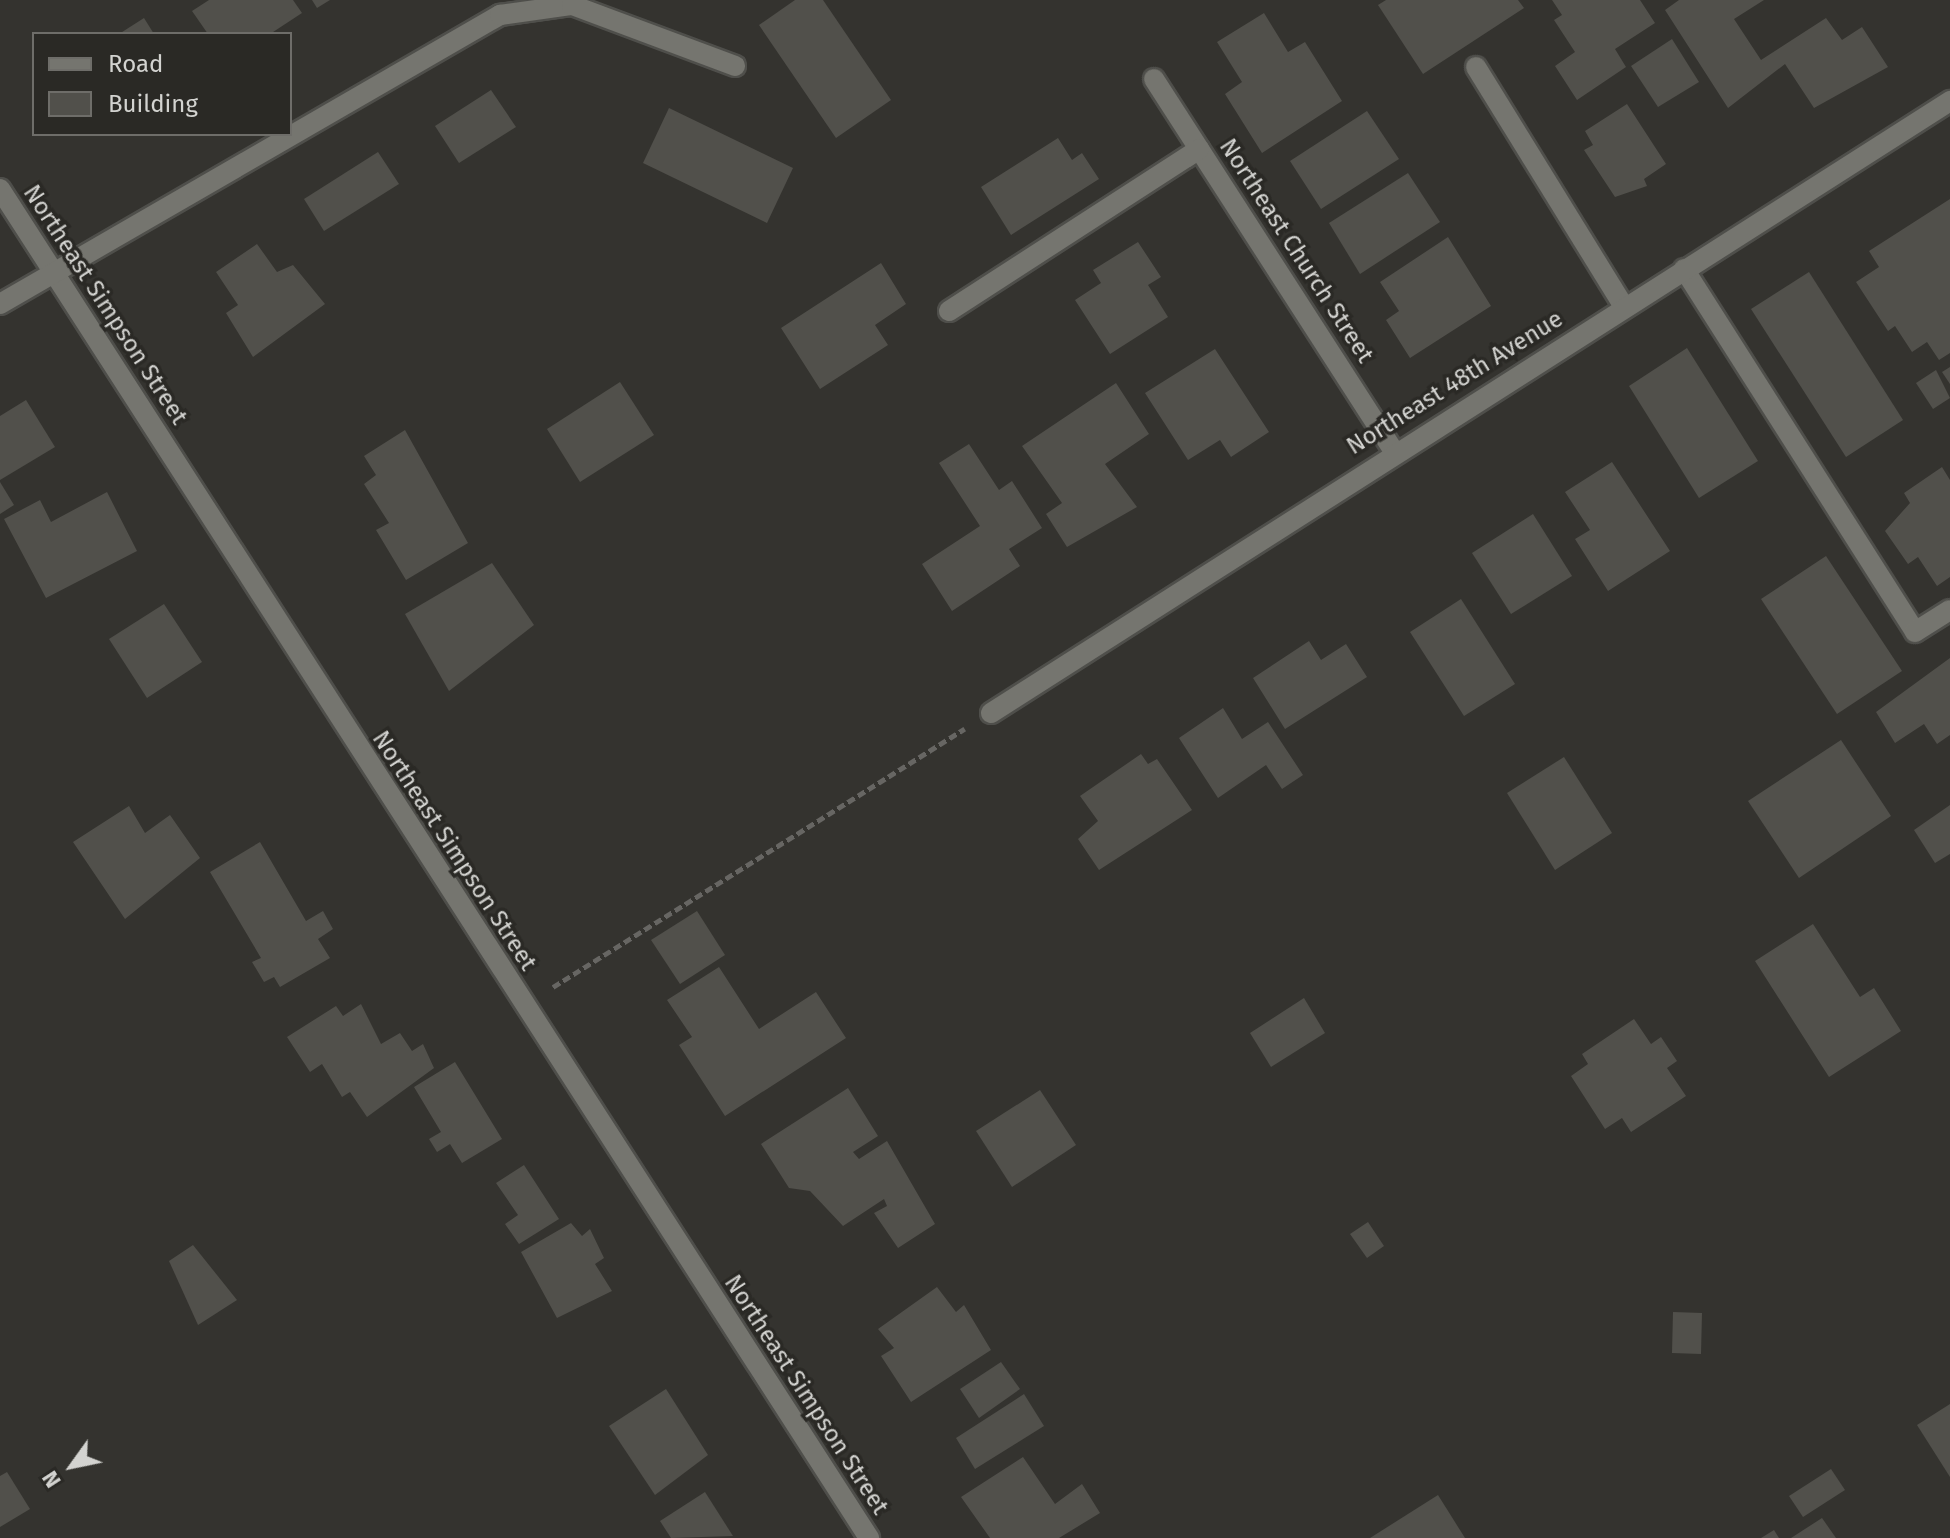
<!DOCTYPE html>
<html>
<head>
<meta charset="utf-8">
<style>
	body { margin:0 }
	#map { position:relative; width:1950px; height:1538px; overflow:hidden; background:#34332f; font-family:"Fira Sans",sans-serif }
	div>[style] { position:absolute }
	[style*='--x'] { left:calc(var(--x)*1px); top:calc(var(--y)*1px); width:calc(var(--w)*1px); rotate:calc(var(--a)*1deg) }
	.building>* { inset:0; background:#51504b }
	.path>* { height:5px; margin-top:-2.5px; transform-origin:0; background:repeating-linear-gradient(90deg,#676663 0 8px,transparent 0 12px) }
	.roads { filter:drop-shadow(2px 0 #4f4f4b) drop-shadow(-2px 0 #4f4f4b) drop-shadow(0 2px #4f4f4b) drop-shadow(0 -2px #4f4f4b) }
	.minor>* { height:20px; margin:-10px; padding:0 10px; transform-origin:10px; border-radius:10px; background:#75756f }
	span { translate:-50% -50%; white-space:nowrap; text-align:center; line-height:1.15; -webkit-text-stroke:7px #2a2925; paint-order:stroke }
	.street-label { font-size:24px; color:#d3d3d0 }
	.legend { position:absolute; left:32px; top:32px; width:260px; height:104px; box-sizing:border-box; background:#2a2925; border:2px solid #6e6d69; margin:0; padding:10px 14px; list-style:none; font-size:24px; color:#d3d3d0 }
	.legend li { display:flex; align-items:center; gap:16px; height:40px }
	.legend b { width:40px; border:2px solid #6e6d69 }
	.north { position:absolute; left:32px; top:1426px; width:80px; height:80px; -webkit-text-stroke:6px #2a2925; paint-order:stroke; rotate:237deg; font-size:22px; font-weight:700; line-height:32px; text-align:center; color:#d3d3d0 }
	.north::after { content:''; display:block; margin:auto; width:28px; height:36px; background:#d3d3d0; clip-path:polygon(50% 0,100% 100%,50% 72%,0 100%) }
</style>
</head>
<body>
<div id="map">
	<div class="building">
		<div style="clip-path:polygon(209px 0,293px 0,302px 13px,270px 34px,208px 34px,192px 11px)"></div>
		<div style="clip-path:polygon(312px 0,330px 0,317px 8px)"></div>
		<div style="clip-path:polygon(795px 0,823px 0,891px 100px,836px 138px,759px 25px)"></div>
		<div style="clip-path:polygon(1386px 0,1518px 0,1524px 8px,1423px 74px,1378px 5px)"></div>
		<div style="clip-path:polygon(1552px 0,1640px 0,1655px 23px,1615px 49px,1626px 67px,1577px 100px,1555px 66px,1575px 52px,1554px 20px,1562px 15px)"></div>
		<div style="clip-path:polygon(1679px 0,1764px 0,1734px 19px,1761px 60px,1826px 18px,1842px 40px,1862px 27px,1888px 67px,1814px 108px,1785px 64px,1728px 108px,1665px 10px)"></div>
		<div style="clip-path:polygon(1264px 13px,1288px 52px,1305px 42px,1342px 101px,1262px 153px,1225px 94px,1242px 82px,1217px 42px)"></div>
		<div style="clip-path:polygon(144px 18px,154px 34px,119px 34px)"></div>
		<div style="clip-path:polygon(1672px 39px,1699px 82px,1658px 107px,1631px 66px)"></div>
		<div style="clip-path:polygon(491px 90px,516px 127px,459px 163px,435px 126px)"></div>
		<div style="clip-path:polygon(1627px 104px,1666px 164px,1644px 179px,1647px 186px,1615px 197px,1584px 150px,1593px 145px,1585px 131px)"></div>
		<div style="clip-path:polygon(669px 108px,793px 168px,767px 223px,643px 163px)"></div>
		<div style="clip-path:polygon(1367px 111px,1399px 159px,1321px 209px,1290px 161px)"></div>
		<div style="clip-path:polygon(1058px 138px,1072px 160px,1082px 153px,1099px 179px,1011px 235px,981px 187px)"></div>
		<div style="clip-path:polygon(378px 152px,399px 184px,324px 231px,304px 199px)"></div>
		<div style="clip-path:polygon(1408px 173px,1440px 222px,1360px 274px,1329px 223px)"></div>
		<div style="clip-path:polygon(1950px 199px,1950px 353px,1939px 360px,1927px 342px,1912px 352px,1895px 326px,1888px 331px,1856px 282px,1879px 267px,1869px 251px)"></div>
		<div style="clip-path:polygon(1448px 237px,1491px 306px,1410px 358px,1386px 320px,1399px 311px,1380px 282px)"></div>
		<div style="clip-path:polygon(1138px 242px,1161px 277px,1148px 285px,1168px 317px,1110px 354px,1075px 300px,1101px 283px,1093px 270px)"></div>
		<div style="clip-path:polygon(257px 244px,277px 272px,293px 265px,325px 304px,253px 357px,226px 313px,238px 305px,216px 272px)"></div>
		<div style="clip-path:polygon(881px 263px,906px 304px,875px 325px,888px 345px,820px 389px,781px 328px)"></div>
		<div style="clip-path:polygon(1809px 272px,1903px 420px,1846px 457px,1751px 309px)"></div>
		<div style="clip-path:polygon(1687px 348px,1758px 461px,1699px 498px,1629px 386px)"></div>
		<div style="clip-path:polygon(1215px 349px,1269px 432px,1231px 457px,1220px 440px,1188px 460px,1145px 393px)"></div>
		<div style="clip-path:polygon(1950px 367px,1950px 384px,1942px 372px)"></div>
		<div style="clip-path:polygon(1936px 370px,1950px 398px,1933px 409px,1916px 383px)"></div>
		<div style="clip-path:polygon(620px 382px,654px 435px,580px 482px,547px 429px)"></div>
		<div style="clip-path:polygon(1116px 383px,1149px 434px,1105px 464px,1137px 507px,1067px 547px,1046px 514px,1062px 503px,1022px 446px)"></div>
		<div style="clip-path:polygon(26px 400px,55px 447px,0 480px,0 416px)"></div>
		<div style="clip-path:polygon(405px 430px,468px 543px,406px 580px,376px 530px,389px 523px,364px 484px,376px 475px,364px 456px)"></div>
		<div style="clip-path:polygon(969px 444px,999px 490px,1012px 481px,1042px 528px,1009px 549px,1020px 566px,952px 611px,922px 564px,980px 526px,939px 463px)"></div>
		<div style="clip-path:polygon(1612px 462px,1670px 551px,1608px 591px,1575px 539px,1590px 530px,1565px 492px)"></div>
		<div style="clip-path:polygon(1942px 467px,1950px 480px,1950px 577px,1937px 586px,1918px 557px,1908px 564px,1885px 531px,1910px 503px,1904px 493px)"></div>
		<div style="clip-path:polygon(0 482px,14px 505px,0 514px)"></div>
		<div style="clip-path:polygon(107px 492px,137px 551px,46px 598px,4px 519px,40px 500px,51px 522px)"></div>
		<div style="clip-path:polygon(1533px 514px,1572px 576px,1511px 614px,1472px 553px)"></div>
		<div style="clip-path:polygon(1826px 556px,1902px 671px,1837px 714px,1761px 599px)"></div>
		<div style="clip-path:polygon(492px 563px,534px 625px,449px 691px,405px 614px)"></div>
		<div style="clip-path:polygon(1461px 599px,1515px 684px,1464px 716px,1410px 632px)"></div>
		<div style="clip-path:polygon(164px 604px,202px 662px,147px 698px,109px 639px)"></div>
		<div style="clip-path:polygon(1309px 641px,1321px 660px,1346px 644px,1367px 677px,1285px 729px,1253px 678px)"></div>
		<div style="clip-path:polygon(1950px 658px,1950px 735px,1937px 744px,1924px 724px,1895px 743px,1876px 712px)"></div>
		<div style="clip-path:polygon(1223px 708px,1242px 739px,1268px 722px,1303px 775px,1282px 789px,1266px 765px,1218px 798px,1179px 738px)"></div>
		<div style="clip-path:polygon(1841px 740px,1891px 816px,1799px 878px,1748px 801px)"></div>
		<div style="clip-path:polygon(1141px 754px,1148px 764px,1157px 759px,1192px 810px,1099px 870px,1078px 839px,1098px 821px,1080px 796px)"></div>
		<div style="clip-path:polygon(1564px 757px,1612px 833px,1555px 870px,1507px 793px)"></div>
		<div style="clip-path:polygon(1950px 805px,1950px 854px,1935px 863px,1914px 830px)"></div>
		<div style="clip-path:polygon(129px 806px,145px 833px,170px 815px,200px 858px,125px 919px,73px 842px)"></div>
		<div style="clip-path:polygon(260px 842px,306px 921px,323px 911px,333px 929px,318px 939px,330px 958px,280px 987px,274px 977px,264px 982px,252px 962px,261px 958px,210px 872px)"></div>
		<div style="clip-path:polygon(697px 911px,725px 955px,680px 984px,651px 940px)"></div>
		<div style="clip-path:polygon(1813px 924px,1860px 997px,1874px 988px,1901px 1031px,1829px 1077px,1755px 961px)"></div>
		<div style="clip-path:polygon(719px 967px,759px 1029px,816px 992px,846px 1038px,725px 1116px,679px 1045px,692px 1037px,667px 1000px)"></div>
		<div style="clip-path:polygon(1304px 998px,1325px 1033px,1271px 1067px,1250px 1033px)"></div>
		<div style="clip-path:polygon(361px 1004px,381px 1044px,400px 1033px,412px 1051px,423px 1044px,434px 1068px,367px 1117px,350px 1092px,342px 1097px,322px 1064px,310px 1072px,287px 1037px,336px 1006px,343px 1016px)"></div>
		<div style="clip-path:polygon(1634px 1019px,1651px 1044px,1661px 1037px,1677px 1061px,1667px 1068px,1686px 1096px,1631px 1132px,1622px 1118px,1605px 1129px,1571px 1076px,1588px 1064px,1582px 1054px)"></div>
		<div style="clip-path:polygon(455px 1062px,502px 1139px,462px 1163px,450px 1144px,437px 1152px,429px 1139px,441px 1132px,414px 1087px)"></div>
		<div style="clip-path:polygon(848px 1088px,878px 1136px,853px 1152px,859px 1159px,887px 1141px,935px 1224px,898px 1248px,874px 1213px,887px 1206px,884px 1199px,843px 1226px,810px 1191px,789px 1188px,761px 1144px)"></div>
		<div style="clip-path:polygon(1040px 1090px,1076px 1145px,1012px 1187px,976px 1131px)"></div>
		<div style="clip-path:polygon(524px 1165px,559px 1219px,519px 1244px,505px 1224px,518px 1215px,496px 1183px)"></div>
		<div style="clip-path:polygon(1368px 1222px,1384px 1246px,1367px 1258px,1350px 1234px)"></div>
		<div style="clip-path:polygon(571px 1223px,582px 1236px,590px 1229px,604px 1258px,595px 1264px,612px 1291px,557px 1318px,521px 1252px)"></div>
		<div style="clip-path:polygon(193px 1245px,237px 1300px,198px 1325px,169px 1261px)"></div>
		<div style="clip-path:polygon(937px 1287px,956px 1312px,964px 1305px,991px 1350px,911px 1402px,881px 1356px,894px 1348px,878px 1329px)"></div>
		<div style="clip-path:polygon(1673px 1312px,1702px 1313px,1701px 1354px,1672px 1353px)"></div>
		<div style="clip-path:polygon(1001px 1362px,1020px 1389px,979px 1418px,960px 1389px)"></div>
		<div style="clip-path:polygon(666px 1389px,708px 1455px,655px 1495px,609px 1426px)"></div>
		<div style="clip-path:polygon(1024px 1394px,1044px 1426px,975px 1469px,956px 1438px)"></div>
		<div style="clip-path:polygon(1950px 1404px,1950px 1477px,1917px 1425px)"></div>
		<div style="clip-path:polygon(1023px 1457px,1055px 1504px,1082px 1484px,1100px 1513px,1059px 1538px,990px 1538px,961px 1497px)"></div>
		<div style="clip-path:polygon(1831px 1469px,1845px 1490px,1803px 1517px,1789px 1496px)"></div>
		<div style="clip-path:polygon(7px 1472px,30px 1509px,0 1527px,0 1476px)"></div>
		<div style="clip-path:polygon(705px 1492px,733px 1536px,671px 1538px,660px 1521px)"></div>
		<div style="clip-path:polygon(1438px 1495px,1465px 1538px,1370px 1538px)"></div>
		<div style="clip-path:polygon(1822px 1518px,1836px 1538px,1791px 1538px)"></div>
		<div style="clip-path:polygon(1774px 1530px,1779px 1538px,1761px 1538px)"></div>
	</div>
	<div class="path">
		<div style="--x:553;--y:987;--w:486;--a:-32.1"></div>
	</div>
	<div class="roads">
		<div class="minor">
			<div style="--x:1476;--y:67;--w:282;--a:58.3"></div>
			<div style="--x:1154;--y:79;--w:444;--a:57.2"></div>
			<div style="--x:0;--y:189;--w:1605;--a:57.21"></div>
			<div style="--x:1684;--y:269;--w:430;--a:57.5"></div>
			<div style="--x:1915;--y:632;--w:41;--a:-32.2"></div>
			<div style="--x:0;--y:304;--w:578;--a:-30.03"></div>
			<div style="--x:500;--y:15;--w:73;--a:-7.9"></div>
			<div style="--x:572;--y:5;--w:174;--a:20.5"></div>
			<div style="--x:949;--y:311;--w:298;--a:-32.9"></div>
			<div style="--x:991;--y:713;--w:1138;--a:-32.54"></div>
		</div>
	</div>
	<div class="street-label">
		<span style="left:1296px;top:251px;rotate:57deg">Northeast Church Street</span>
		<span style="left:105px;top:305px;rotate:57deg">Northeast Simpson Street</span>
		<span style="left:1455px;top:383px;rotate:-32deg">Northeast 48th Avenue</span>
		<span style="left:454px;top:851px;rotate:57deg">Northeast Simpson Street</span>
		<span style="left:806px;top:1395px;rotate:57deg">Northeast Simpson Street</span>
	</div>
	<ul class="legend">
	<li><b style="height:10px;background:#75756f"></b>Road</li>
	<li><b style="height:22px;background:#51504b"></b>Building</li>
	</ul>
	<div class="north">N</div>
</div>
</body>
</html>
